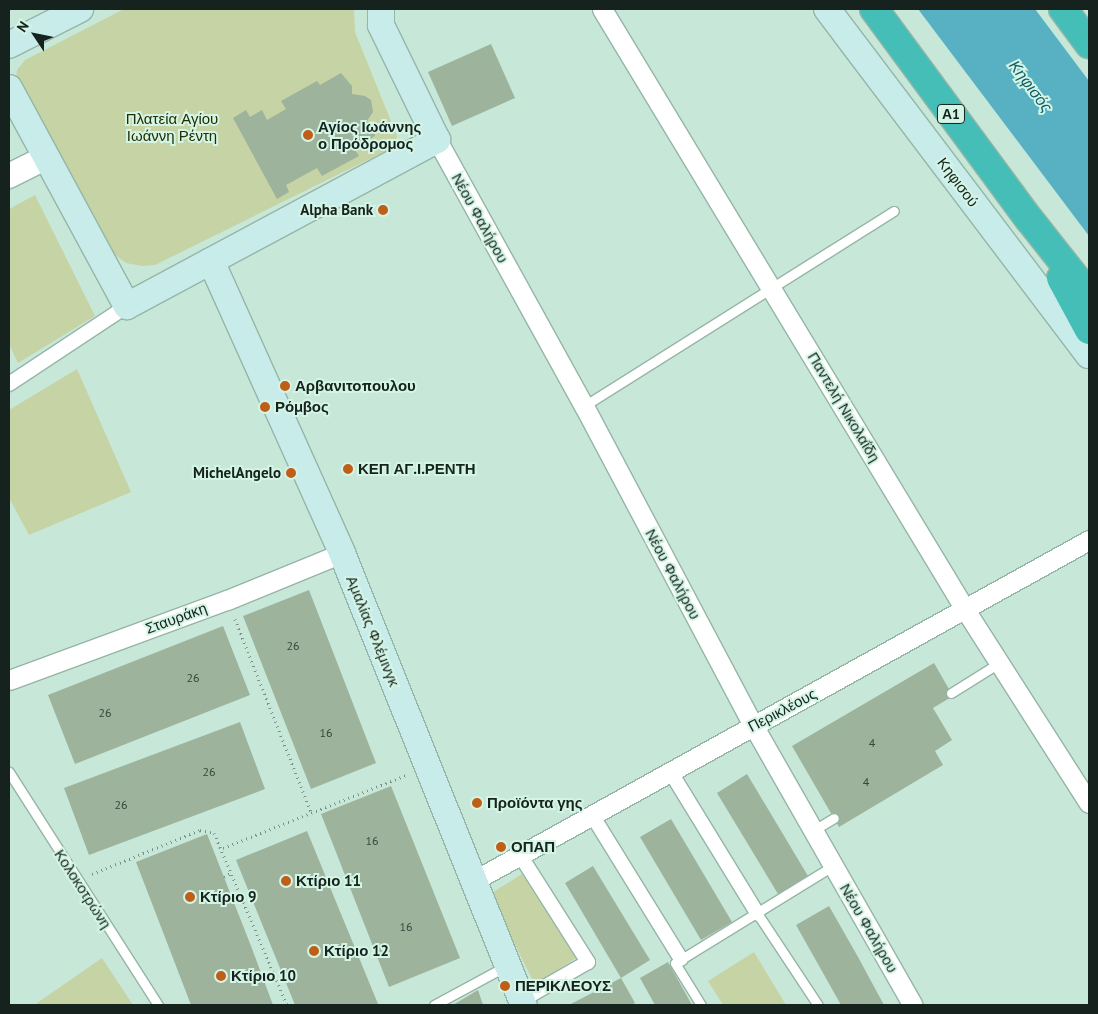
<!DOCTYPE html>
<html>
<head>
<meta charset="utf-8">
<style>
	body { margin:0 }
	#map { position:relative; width:1098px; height:1014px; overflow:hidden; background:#c7e8d9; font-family:"PT Sans",sans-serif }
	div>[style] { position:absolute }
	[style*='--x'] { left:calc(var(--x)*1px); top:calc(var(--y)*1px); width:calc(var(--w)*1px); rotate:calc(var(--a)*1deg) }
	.green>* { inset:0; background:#c6d3a5 }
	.water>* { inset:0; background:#57b1c3 }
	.building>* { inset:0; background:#9db39c }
	.path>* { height:3px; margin-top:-1.5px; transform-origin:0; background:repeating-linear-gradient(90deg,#799186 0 1px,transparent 0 5px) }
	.roads { filter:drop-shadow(1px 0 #95b5a7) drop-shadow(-1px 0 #95b5a7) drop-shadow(0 1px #95b5a7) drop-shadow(0 -1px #95b5a7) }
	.service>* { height:9px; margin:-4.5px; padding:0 4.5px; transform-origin:4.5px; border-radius:4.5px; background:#fff }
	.pedestrian>* { height:14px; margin:-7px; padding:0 7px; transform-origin:7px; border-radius:7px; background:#fff }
	.minor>* { height:19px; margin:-9.5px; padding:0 9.5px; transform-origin:9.5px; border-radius:9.5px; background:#fff }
	.tertiary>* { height:24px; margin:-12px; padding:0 12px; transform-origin:12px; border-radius:12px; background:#fff }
	.secondary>* { height:26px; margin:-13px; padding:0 13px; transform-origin:13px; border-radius:13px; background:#c8ecea }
	.motorway>* { height:28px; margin:-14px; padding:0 14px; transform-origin:14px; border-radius:14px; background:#46beb8 }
	.dots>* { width:14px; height:14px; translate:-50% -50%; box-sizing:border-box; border:2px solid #d4f5e6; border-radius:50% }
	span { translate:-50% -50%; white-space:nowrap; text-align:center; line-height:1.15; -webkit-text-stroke:4px #d4f5e6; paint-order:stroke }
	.number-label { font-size:12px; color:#38463d }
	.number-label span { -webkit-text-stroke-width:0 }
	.shield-label span { padding:1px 4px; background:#d4f5e6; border:1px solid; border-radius:4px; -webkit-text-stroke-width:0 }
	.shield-label { font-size:14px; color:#16221d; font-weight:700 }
	.park-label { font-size:15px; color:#252f00 }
	.poi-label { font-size:15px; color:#16221d; font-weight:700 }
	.left { translate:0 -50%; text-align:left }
	.right { translate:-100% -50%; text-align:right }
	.street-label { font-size:15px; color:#16221d }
	.water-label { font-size:16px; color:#105c69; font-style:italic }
	.frame { position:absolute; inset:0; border:10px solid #16221d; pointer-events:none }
	.north { position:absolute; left:10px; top:10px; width:50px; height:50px; -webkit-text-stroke:4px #d4f5e6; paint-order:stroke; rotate:304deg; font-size:14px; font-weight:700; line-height:20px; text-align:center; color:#16221d }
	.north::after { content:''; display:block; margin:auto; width:18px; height:22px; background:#16221d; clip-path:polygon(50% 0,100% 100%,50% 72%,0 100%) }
</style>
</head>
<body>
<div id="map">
	<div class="green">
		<div style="clip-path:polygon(124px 9px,354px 9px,355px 32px,397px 136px,396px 146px,155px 265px,142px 266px,126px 263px,114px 254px,16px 79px,17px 70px,25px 60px)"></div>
		<div style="clip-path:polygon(35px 195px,95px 316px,18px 363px,9px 344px,9px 209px)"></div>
		<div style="clip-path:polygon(77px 369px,131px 492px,29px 535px,9px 498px,9px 410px)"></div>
		<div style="clip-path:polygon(522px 874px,576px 958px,535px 985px,490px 894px)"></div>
		<div style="clip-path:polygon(754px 952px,786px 1005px,723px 1005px,708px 981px)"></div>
		<div style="clip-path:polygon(102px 958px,133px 1005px,38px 1005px,37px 1003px)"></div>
	</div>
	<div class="water">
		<div style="clip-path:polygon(918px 9px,1035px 9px,1089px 81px,1089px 236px)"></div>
	</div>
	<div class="building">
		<div style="clip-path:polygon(491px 44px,515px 98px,452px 126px,428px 72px)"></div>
		<div style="clip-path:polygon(341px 73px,352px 86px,352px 94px,365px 96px,371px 100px,373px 112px,367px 121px,375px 129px,375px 136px,354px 148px,359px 156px,322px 176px,317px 168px,286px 185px,289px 192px,277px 199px,233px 118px,246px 110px,250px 117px,262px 110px,267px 120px,286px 109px,281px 101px,317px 81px,320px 85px)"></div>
		<div style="clip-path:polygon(309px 590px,376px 763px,311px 789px,243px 616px)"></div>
		<div style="clip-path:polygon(223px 626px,250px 695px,75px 764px,48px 695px)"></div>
		<div style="clip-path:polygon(934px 663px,953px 696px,933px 708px,952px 740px,935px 751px,943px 765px,839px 827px,792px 746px)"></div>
		<div style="clip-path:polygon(240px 722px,265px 789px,89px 855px,64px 788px)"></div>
		<div style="clip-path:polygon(747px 774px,808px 876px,778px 894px,717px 793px)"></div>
		<div style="clip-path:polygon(391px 786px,460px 958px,389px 987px,321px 814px)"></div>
		<div style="clip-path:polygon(671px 819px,732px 922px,701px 940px,640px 837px)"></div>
		<div style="clip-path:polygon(307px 831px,378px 1004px,376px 1005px,295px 1005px,236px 860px)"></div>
		<div style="clip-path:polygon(207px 834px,251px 946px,273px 1005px,191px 1005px,136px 862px)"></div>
		<div style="clip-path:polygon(593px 866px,650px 960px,621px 978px,565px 883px)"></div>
		<div style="clip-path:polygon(829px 906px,858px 957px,884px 1005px,841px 1005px,796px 925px)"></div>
		<div style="clip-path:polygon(668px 962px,692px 1005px,655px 1005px,640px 978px)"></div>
		<div style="clip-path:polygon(621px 978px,635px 1003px,631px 1005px,569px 1005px)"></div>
		<div style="clip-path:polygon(478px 990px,483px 1005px,453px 1005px)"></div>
	</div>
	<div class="path">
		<div style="--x:235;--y:619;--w:207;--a:68.5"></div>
		<div style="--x:223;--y:848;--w:197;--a:-21.7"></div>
		<div style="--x:92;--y:874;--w:117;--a:-22.2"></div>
		<div style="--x:200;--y:830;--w:14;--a:12"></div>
		<div style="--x:214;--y:833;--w:187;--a:67"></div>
		<div style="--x:224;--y:877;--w:8;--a:-30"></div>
	</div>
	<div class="roads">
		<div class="service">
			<div style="--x:584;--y:406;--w:366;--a:-32.2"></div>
			<div style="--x:951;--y:693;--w:57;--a:-32"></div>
			<div style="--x:9;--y:772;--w:277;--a:57.4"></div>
			<div style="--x:814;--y:830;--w:23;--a:-31"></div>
			<div style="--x:757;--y:913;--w:110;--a:56.5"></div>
			<div style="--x:434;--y:1005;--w:82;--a:-28.4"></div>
			<div style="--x:701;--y:1005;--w:49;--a:-121.8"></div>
			<div style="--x:675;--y:963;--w:187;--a:-31.6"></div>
		</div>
		<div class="pedestrian">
			<div style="--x:9;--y:384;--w:141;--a:-33.5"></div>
			<div style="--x:670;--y:771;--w:167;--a:58.5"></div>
			<div style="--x:592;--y:815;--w:169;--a:58.3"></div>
			<div style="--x:520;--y:855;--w:127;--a:57.6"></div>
			<div style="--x:588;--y:962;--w:76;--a:150.1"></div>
		</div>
		<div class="minor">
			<div style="--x:602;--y:9;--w:703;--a:58.84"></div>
			<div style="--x:966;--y:611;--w:228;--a:57.4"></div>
			<div style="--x:437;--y:140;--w:304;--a:61.1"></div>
			<div style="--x:584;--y:406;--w:361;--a:62.1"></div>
			<div style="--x:753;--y:725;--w:322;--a:60.3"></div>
			<div style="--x:9;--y:680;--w:232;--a:-20.2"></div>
			<div style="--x:227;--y:600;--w:124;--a:-22.2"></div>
			<div style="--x:475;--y:880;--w:702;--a:-28.98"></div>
		</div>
		<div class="tertiary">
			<div style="--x:9;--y:176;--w:42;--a:-26.6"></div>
		</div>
		<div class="secondary">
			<div style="--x:827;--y:9;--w:434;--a:52.9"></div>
			<div style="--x:9;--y:45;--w:80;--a:-26.9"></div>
			<div style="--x:9;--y:88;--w:248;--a:61.6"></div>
			<div style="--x:127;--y:306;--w:352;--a:-28.2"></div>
			<div style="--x:437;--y:140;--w:128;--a:-116"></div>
			<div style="--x:381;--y:25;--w:16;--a:-90"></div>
			<div style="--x:211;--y:261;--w:320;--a:65.8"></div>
			<div style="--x:342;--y:553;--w:487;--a:68.1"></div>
		</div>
		<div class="motorway">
			<div style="--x:874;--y:9;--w:261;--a:53.6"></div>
			<div style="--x:1029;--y:219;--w:97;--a:51.7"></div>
			<div style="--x:1063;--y:9;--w:44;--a:53.4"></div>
			<div style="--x:1061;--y:278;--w:59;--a:61.7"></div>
		</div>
	</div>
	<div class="dots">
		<div style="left:308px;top:135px;background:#be5e17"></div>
		<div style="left:383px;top:210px;background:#be5e17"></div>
		<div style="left:285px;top:386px;background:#be5e17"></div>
		<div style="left:265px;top:407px;background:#be5e17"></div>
		<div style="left:348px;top:469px;background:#be5e17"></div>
		<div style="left:291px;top:473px;background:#be5e17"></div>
		<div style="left:477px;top:803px;background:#be5e17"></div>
		<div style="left:501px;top:847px;background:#be5e17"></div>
		<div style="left:286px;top:881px;background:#be5e17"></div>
		<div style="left:190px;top:897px;background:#be5e17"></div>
		<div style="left:314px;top:951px;background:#be5e17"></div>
		<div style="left:221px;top:976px;background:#be5e17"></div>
		<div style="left:505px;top:986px;background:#be5e17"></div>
	</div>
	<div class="number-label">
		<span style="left:293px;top:646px">26</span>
		<span style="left:193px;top:678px">26</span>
		<span style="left:105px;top:713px">26</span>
		<span style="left:326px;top:733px">16</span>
		<span style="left:872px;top:743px">4</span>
		<span style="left:209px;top:772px">26</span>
		<span style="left:866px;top:782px">4</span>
		<span style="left:121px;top:805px">26</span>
		<span style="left:372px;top:841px">16</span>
		<span style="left:406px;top:927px">16</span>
	</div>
	<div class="shield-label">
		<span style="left:951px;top:114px">Α1</span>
	</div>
	<div class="park-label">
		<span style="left:172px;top:127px">Πλατεία Αγίου<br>Ιωάννη Ρέντη</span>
	</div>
	<div class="poi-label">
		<span class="left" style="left:318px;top:135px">Αγίος Ιωάννης<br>ο Πρόδρομος</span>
		<span class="right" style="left:373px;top:210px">Alpha Bank</span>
		<span class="left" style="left:295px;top:386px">Αρβανιτοπουλου</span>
		<span class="left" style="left:275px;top:407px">Ρόμβος</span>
		<span class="left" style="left:358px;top:469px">ΚΕΠ ΑΓ.Ι.ΡΕΝΤΗ</span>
		<span class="right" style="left:281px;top:473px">MichelAngelo</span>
		<span class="left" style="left:487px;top:803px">Προϊόντα γης</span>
		<span class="left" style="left:511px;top:847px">ΟΠΑΠ</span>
		<span class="left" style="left:296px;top:881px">Κτίριο 11</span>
		<span class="left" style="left:200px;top:897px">Κτίριο 9</span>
		<span class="left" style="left:324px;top:951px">Κτίριο 12</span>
		<span class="left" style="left:231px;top:976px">Κτίριο 10</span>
		<span class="left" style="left:515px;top:986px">ΠΕΡΙΚΛΕΟΥΣ</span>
	</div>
	<div class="street-label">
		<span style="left:958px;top:182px;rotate:53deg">Κηφισού</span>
		<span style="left:480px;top:218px;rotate:61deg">Νέου Φαλήρου</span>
		<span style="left:844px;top:407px;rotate:59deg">Παντελή Νικολαΐδη</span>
		<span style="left:673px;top:574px;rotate:62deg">Νέου Φαλήρου</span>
		<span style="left:176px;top:618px;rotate:-20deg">Σταυράκη</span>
		<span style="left:373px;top:631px;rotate:68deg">Αμαλίας Φλέμινγκ</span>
		<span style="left:782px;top:710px;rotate:-28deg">Περικλέους</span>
		<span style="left:83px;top:889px;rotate:57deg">Κολοκοτρώνη</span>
		<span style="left:869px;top:928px;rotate:60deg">Νέου Φαλήρου</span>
	</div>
	<div class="water-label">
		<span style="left:1031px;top:86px;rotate:53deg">Κηφισός</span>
	</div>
	<div class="frame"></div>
	<div class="north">N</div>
</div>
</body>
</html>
